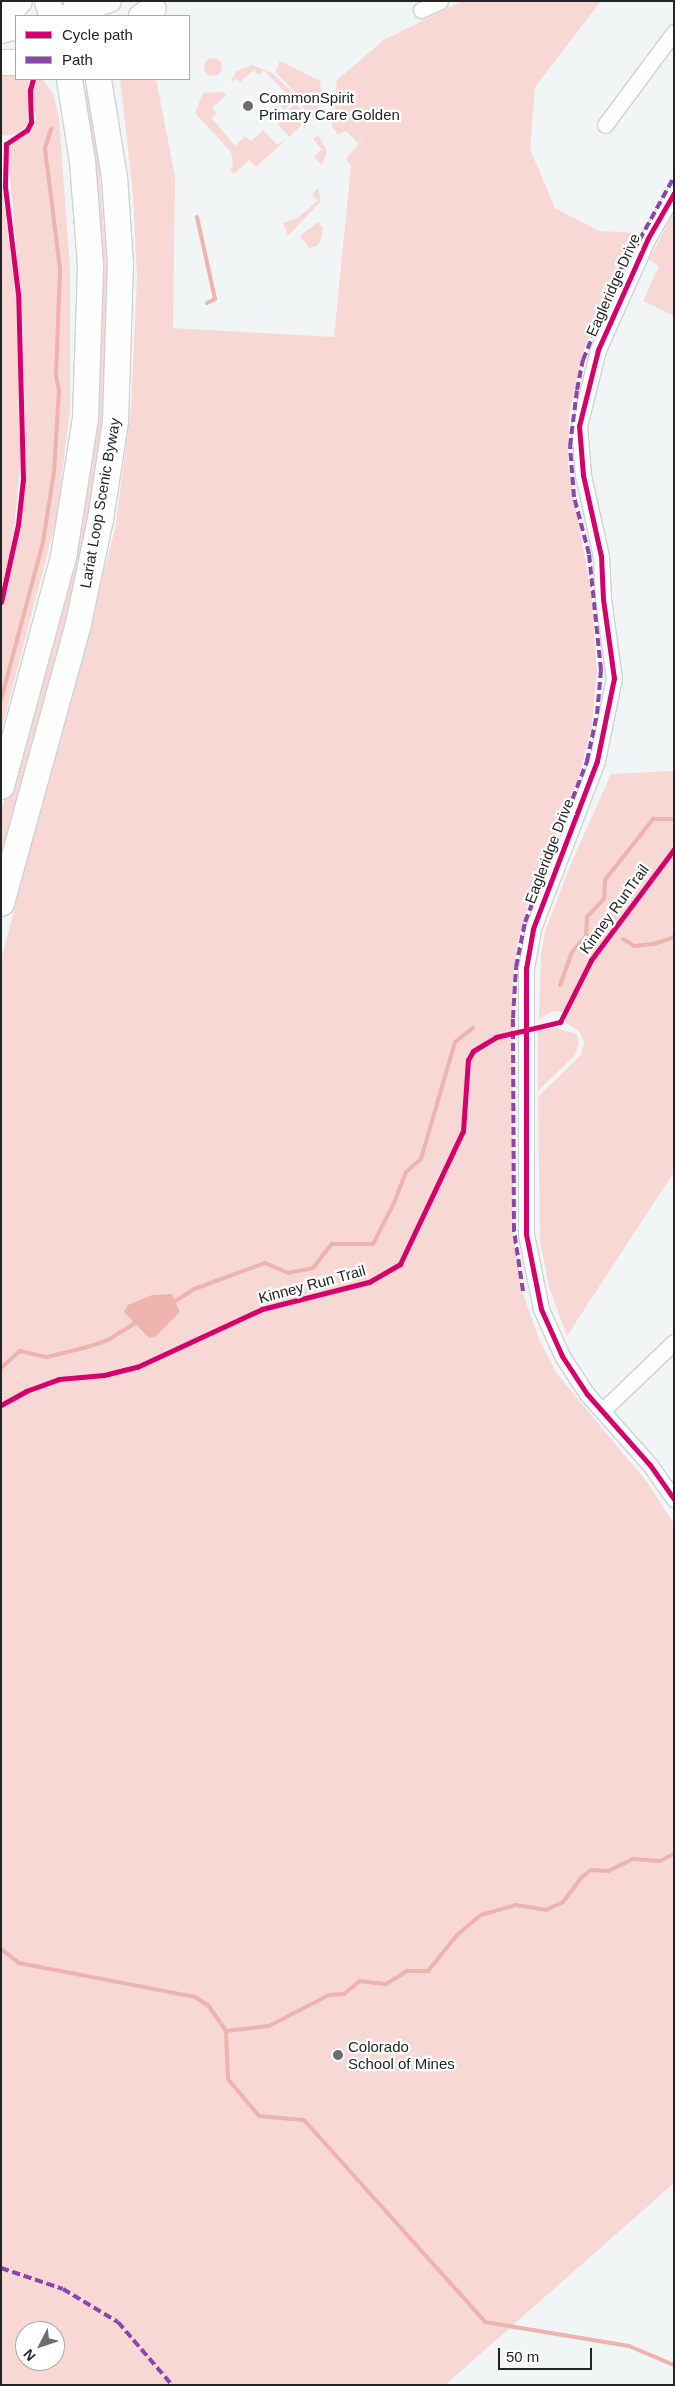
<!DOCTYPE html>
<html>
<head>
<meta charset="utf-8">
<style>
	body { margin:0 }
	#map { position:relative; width:675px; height:2386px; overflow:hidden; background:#f1f5f5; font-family:Helvetica,sans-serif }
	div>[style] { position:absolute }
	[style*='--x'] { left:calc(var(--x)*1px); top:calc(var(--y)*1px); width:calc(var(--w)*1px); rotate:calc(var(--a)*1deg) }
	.green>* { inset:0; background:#f8d8d5 }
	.round { border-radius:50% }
	.water>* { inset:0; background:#eeb2af }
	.stream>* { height:4px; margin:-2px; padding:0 2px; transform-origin:2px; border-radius:2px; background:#eeb2af }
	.roads { filter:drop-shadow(1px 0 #cfd2d2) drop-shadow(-1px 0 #cfd2d2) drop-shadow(0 1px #cfd2d2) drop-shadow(0 -1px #cfd2d2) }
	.minor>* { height:15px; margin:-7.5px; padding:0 7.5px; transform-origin:7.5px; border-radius:7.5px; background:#fdfefe }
	.tertiary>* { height:19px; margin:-9.5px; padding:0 9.5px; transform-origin:9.5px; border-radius:9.5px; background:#fdfefe }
	.secondary>* { height:21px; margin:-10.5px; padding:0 10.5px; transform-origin:10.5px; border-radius:10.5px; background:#fdfefe }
	.trunk>* { height:25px; margin:-12.5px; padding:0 12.5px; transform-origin:12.5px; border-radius:12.5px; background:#fdfefe }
	.quiet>* { height:4px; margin-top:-2px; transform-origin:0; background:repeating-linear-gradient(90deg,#8e44ad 0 8px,transparent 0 12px) }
	.cycleway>* { height:5px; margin:-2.5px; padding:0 2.5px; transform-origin:2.5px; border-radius:2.5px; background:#d6006c }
	.dots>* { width:14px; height:14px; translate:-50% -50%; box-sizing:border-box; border:2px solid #fff; border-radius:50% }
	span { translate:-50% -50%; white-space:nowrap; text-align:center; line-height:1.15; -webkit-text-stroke:4.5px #fff; paint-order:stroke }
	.poi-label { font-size:15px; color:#222525 }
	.left { translate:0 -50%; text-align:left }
	.street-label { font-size:15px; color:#222525 }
	.frame { position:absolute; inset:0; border:2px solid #222525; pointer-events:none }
	.legend { position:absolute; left:15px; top:15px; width:175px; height:65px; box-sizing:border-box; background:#fff; border:1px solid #a7a8a8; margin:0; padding:6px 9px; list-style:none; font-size:15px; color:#222525 }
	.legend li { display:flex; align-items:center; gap:10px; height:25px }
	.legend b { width:25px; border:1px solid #a7a8a8 }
	.north { position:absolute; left:15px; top:2321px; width:50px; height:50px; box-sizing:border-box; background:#fff; border:1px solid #a7a8a8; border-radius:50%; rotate:229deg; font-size:14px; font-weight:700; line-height:20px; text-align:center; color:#222525 }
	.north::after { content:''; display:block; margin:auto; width:18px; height:22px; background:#6a6e6e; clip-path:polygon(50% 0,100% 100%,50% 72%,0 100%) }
	.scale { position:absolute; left:498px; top:2348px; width:94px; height:22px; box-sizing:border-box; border:2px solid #222525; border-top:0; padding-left:6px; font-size:15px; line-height:18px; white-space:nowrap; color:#222525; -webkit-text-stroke:4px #fff; paint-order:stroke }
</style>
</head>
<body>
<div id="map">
	<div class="green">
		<div style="clip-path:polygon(evenodd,462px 1px,601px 1px,535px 87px,530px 149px,555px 208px,599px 231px,636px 233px,626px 256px,617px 265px,583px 352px,569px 415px,568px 464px,591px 592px,597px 672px,592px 725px,578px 780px,528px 904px,517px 946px,513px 976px,513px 1231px,522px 1291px,539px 1339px,557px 1374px,647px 1482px,674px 1524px,674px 2183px,445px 2385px,1px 2385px,1px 960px,115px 529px,131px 408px,137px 277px,133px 194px,120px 79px,156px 79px,175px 176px,173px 328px,334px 337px,351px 166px,346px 159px,364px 138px,358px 143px,346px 131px,338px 135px,332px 127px,337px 80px,384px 40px,462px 1px,25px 2331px,55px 2331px,55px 2361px,25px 2361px,25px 2331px)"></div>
		<div class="round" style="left:204px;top:58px;width:18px;height:18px"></div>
		<div style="clip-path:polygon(280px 61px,320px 81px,322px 99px,313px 118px,297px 101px,294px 91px,275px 72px)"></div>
		<div style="clip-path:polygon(252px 65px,272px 73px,294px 94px,294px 101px,284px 110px,279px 104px,288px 95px,264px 70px,259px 75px,254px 70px,240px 82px,237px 79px,231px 81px,236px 71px)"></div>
		<div style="clip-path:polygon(16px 70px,16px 79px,29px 79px,29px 118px,27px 125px,17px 134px,1px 136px,1px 72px)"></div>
		<div style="clip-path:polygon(36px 79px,42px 79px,53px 93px,59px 118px,70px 269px,70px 411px,56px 521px,1px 731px,1px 614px,21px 523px,26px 468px,23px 325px,8px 154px,12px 144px,28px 132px,36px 119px,32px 88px)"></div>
		<div style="clip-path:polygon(83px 81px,92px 108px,98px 151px,113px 344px,96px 504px,1px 880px,1px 811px,79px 509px,80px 85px)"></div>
		<div style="clip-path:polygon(223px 92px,226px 95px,212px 108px,217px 113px,212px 118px,235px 146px,245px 136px,251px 141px,263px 130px,277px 145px,287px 139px,256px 167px,249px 160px,234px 174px,230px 170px,233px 164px,231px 152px,195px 113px,203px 93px)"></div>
		<div style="clip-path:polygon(296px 103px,309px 118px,289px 137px,276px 122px)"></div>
		<div style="clip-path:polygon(318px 135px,327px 151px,322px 165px,314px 157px,322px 149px,313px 139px)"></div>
		<div style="clip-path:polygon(1px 149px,2px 188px,16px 299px,20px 462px,14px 530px,1px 593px)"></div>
		<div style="clip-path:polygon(319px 188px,320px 202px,288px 236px,283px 223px,297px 218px,318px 201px,312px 194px)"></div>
		<div style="clip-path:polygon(674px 212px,674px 316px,643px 301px,659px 266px,649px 260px)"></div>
		<div style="clip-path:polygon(318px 222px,323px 229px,321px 240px,317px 246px,309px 248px,300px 236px)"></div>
		<div style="clip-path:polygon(674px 771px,674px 1172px,567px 1336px,549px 1287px,540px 1240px,538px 1097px,581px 1055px,584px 1042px,579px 1031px,566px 1023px,563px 1012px,553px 1011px,539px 1019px,541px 953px,545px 931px,571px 864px,611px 774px)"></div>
		<div style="clip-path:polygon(556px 1028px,577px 1034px,579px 1045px,574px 1056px,538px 1091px,538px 1030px)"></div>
	</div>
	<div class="water">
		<div style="clip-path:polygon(172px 1294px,180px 1312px,156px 1336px,149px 1338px,124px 1312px,128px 1305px,152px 1295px)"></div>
	</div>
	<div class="stream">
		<div style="--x:197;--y:217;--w:84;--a:77.6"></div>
		<div style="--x:215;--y:299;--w:9;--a:153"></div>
		<div style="--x:1;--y:700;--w:163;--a:-75.1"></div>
		<div style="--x:43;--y:542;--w:71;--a:-81.1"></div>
		<div style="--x:54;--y:472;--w:81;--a:-86.5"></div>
		<div style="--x:59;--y:391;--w:16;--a:-101"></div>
		<div style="--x:56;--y:375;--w:106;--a:-87.8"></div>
		<div style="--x:60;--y:269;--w:122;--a:-97.1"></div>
		<div style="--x:45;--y:148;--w:20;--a:-72"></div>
		<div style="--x:586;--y:936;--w:16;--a:-4"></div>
		<div style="--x:623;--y:939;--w:13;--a:32"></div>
		<div style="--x:634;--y:946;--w:20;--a:-6"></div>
		<div style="--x:654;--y:944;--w:21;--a:-19"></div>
		<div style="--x:560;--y:985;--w:35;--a:-70"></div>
		<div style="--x:572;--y:952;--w:21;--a:-49"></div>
		<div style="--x:586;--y:936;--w:19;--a:-87"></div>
		<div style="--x:587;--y:917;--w:25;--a:-47"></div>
		<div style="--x:604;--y:899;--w:19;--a:-87"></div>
		<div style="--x:605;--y:880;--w:78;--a:-51.8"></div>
		<div style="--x:653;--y:819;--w:21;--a:0"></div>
		<div style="--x:172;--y:1303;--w:26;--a:-32"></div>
		<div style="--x:194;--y:1289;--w:76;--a:-20.1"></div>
		<div style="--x:265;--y:1263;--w:25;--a:23"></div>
		<div style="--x:288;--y:1273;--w:25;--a:-11"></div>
		<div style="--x:313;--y:1268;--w:31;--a:-52"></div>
		<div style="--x:332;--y:1244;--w:41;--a:0"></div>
		<div style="--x:373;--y:1244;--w:46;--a:-62.9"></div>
		<div style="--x:394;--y:1203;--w:33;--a:-69"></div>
		<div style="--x:406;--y:1172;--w:20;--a:-41"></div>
		<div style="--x:421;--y:1159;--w:122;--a:-73.8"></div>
		<div style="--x:455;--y:1042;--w:23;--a:-38"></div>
		<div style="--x:1;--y:1368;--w:25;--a:-42"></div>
		<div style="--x:20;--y:1351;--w:28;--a:13"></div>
		<div style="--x:47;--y:1357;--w:38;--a:-14"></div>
		<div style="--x:84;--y:1348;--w:25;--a:-18"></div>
		<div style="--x:108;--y:1340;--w:34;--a:-32"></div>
		<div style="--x:1;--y:1949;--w:23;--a:38"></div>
		<div style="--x:19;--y:1963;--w:179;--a:10.9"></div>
		<div style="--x:195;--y:1997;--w:15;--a:32"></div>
		<div style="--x:208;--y:2005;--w:32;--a:55"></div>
		<div style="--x:226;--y:2031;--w:43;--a:-6.6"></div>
		<div style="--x:269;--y:2026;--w:68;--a:-27.3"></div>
		<div style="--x:329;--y:1995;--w:15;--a:-4"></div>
		<div style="--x:344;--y:1994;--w:21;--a:-39"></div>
		<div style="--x:360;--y:1981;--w:26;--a:7"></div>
		<div style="--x:386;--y:1984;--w:25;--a:-32"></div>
		<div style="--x:407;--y:1971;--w:21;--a:0"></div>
		<div style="--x:428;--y:1971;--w:46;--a:-51.1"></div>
		<div style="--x:457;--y:1935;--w:31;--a:-40"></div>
		<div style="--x:481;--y:1915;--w:36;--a:-16"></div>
		<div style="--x:516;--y:1905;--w:30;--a:9"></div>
		<div style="--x:546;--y:1910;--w:19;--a:-25"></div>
		<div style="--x:563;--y:1902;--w:30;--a:-53"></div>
		<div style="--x:581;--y:1878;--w:13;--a:-39"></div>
		<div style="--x:591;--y:1870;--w:17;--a:3"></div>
		<div style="--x:608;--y:1871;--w:28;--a:-26"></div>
		<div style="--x:633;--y:1859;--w:27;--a:4"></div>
		<div style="--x:660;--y:1861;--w:16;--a:-27"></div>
		<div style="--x:226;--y:2031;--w:48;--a:87.6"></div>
		<div style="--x:228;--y:2079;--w:48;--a:50"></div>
		<div style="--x:259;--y:2116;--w:45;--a:5.1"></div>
		<div style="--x:304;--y:2120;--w:271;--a:48.1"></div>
		<div style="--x:485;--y:2322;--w:146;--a:9.5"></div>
		<div style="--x:629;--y:2346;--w:49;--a:22.9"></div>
	</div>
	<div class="roads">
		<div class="minor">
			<div style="--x:421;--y:10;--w:21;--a:-25"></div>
			<div style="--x:605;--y:125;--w:116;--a:-53.4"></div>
			<div style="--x:674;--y:193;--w:52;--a:120"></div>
			<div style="--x:648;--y:238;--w:123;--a:114.1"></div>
			<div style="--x:598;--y:350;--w:78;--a:104"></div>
			<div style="--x:579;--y:426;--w:49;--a:85.3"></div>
			<div style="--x:583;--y:475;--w:83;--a:77.5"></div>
			<div style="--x:601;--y:556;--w:43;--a:87.3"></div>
			<div style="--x:603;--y:599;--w:80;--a:82.1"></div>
			<div style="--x:614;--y:678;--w:85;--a:101.6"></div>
			<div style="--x:597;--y:761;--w:180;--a:110.9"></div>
			<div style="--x:533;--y:929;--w:40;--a:100"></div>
			<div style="--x:526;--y:968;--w:266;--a:90"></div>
			<div style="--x:526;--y:1234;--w:76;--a:78.7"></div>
			<div style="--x:541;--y:1309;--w:51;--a:65.9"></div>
			<div style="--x:562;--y:1356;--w:45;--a:56.7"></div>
			<div style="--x:587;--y:1394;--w:95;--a:48.4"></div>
			<div style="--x:650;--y:1465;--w:42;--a:54.8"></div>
			<div style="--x:602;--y:1411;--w:100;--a:-43.8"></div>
		</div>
		<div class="tertiary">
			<div style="--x:1;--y:33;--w:16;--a:-15"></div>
		</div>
		<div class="secondary">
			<div style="--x:62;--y:16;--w:50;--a:-17.4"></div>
		</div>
		<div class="trunk">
			<div style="--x:47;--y:1;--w:16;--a:72"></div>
			<div style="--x:76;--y:1;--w:16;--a:75"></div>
			<div style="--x:141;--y:16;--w:14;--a:-34"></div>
			<div style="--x:1;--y:20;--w:26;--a:-47"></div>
			<div style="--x:1;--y:62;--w:15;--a:0"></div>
			<div style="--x:1;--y:786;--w:237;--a:-74.9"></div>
			<div style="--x:63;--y:557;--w:141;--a:-81"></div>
			<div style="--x:85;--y:418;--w:153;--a:-88.1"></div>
			<div style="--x:90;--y:265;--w:104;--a:-94.4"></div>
			<div style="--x:82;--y:161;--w:83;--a:-99"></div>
			<div style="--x:1;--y:903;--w:290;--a:-74.6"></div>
			<div style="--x:78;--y:623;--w:106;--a:-78.1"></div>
			<div style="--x:100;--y:519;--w:99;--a:-81.3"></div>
			<div style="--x:115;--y:421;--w:157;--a:-88.2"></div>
			<div style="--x:120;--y:264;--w:87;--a:-93.9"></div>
			<div style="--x:114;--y:177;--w:99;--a:-99.3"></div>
		</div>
	</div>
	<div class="quiet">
		<div style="--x:523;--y:1291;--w:61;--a:-98.5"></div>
		<div style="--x:514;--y:1231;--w:213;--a:-90.3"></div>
		<div style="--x:513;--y:1018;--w:51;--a:-86.6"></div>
		<div style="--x:516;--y:967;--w:46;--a:-78.7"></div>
		<div style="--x:525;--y:922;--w:173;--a:-68.9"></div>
		<div style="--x:587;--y:761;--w:48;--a:-78"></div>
		<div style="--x:597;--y:714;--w:44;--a:-84.8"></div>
		<div style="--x:601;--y:670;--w:117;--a:-95.9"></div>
		<div style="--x:589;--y:554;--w:59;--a:-104.7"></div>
		<div style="--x:574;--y:497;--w:51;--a:-94.5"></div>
		<div style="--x:570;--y:446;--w:56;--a:-82.9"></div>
		<div style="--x:577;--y:390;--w:31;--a:-79"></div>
		<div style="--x:583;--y:360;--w:96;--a:-68"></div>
		<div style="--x:619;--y:271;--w:13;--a:-48"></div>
		<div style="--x:628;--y:261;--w:96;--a:-61.3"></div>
		<div style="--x:1;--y:2268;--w:65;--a:18.7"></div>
		<div style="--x:63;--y:2289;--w:64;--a:31"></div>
		<div style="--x:118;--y:2322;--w:83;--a:49.4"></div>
	</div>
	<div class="cycleway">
		<div style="--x:674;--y:193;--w:52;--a:120"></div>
		<div style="--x:648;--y:238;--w:123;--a:114.1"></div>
		<div style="--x:598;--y:350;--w:78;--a:104"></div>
		<div style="--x:579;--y:426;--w:49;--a:85.3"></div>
		<div style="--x:583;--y:475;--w:83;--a:77.5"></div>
		<div style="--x:601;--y:556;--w:43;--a:87.3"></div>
		<div style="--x:603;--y:599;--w:80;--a:82.1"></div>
		<div style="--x:614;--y:678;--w:85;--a:101.6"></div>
		<div style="--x:597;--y:761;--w:180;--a:110.9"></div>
		<div style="--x:533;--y:929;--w:40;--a:100"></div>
		<div style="--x:526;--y:968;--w:266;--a:90"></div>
		<div style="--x:526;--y:1234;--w:76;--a:78.7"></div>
		<div style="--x:541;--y:1309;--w:51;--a:65.9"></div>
		<div style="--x:562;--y:1356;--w:45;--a:56.7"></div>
		<div style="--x:587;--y:1394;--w:95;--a:48.4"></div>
		<div style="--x:650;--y:1465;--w:42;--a:54.8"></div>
		<div style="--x:1;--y:602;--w:79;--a:-77.6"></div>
		<div style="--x:18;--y:525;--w:46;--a:-83.8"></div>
		<div style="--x:23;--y:479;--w:185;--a:-91.5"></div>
		<div style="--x:18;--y:294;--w:109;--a:-96.9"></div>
		<div style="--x:5;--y:186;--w:42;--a:-88.6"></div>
		<div style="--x:6;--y:144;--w:25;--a:-34"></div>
		<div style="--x:27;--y:130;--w:9;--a:-63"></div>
		<div style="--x:31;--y:122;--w:32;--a:-92"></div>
		<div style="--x:30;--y:90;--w:11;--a:-75"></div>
		<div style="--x:1;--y:1405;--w:29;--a:-29"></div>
		<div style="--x:26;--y:1391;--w:35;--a:-20"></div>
		<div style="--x:59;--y:1379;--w:45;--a:-5.1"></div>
		<div style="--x:104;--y:1375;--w:34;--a:-14"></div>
		<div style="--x:137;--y:1367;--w:138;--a:-24.9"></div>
		<div style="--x:262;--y:1309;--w:110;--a:-14.2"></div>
		<div style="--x:369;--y:1282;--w:36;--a:-30"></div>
		<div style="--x:400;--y:1264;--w:147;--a:-64.7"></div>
		<div style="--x:463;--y:1131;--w:71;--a:-86"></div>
		<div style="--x:468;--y:1060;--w:10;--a:-61"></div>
		<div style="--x:473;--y:1051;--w:27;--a:-31"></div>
		<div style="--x:496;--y:1037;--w:66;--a:-13.2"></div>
		<div style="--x:560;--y:1022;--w:69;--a:-63.4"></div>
		<div style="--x:591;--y:960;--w:139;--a:-53.2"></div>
	</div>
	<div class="dots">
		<div style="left:248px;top:106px;background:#6a6e6e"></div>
		<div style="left:338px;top:2055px;background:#6a6e6e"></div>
	</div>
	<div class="poi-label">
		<span class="left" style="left:259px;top:106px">CommonSpirit<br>Primary Care Golden</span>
		<span class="left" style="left:348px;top:2055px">Colorado<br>School of Mines</span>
	</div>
	<div class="street-label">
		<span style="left:613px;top:285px;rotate:-66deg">Eagleridge Drive</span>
		<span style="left:100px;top:503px;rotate:-80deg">Lariat Loop Scenic Byway</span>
		<span style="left:549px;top:851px;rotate:-69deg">Eagleridge Drive</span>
		<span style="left:614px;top:909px;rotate:-54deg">Kinney RunTrail</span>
		<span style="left:312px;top:1284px;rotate:-15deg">Kinney Run Trail</span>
	</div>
	<div class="frame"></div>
	<ul class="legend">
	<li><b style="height:6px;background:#d6006c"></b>Cycle path</li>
	<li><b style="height:6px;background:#8e44ad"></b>Path</li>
	</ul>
	<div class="north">N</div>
	<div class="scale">50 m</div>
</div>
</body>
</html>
